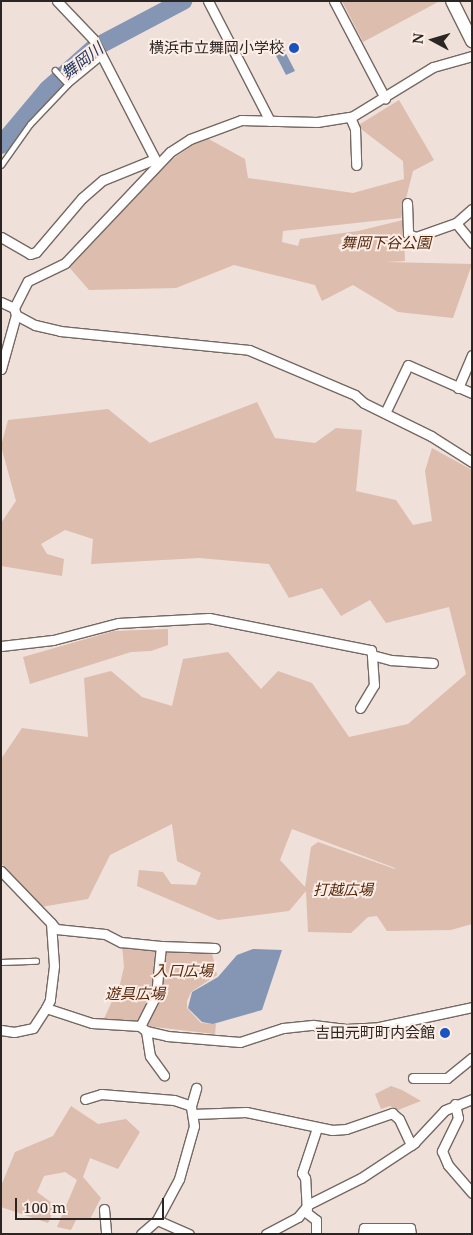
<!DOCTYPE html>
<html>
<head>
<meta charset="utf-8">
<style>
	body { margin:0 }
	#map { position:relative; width:473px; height:1235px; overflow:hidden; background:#efe0d9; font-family:"Noto Serif","Noto Sans JP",serif }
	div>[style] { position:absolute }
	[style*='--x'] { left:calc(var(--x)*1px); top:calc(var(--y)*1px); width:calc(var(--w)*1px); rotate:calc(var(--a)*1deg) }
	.green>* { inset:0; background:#dcbdae }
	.water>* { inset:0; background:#8496b4 }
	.river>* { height:18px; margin:-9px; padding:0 9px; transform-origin:9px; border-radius:9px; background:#8496b4 }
	.roads { filter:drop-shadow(1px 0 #756862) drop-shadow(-1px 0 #756862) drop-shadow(0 1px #756862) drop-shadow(0 -1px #756862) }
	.lane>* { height:4.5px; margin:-2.25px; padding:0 2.25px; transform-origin:2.25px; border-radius:2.25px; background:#fff }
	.street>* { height:9px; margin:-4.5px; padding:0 4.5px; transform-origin:4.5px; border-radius:4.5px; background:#fff }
	.secondary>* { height:12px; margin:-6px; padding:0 6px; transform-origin:6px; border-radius:6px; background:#fff }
	.dots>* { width:14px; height:14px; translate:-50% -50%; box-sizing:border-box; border:2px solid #fcede6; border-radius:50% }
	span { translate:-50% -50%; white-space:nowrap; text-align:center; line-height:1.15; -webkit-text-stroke:4px #fcede6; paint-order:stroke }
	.poi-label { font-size:15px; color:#2b2623 }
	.right { translate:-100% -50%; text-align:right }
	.park-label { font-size:15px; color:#56270b; font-style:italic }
	.water-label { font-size:16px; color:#203660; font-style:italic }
	.frame { position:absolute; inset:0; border:2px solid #2b2623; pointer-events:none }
	.north { position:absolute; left:408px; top:15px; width:50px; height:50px; -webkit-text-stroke:4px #fcede6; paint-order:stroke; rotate:276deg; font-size:14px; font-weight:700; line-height:20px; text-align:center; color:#2b2623 }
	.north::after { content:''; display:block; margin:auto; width:18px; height:22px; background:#2b2623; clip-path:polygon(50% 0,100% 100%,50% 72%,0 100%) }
	.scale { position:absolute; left:15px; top:1198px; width:149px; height:22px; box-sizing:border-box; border:2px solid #2b2623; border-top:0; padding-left:6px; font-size:15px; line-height:18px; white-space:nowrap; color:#2b2623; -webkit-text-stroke:4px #fcede6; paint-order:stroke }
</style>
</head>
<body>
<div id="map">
	<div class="green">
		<div style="clip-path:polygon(342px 1px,438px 1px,438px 2px,363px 42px)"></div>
		<div style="clip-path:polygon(399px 100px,434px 160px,413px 171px,401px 218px,283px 231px,282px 242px,298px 246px,300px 239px,358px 231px,403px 220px,405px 261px,385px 262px,472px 264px,453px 318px,398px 312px,353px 285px,322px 301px,315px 285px,234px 265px,176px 288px,89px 290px,68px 266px,162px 166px,205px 137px,245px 159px,248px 178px,353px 193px,404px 179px,403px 161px,357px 126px)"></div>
		<div style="clip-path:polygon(evenodd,257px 402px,275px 438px,315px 443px,336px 428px,362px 430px,356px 491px,396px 500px,413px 525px,432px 521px,425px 471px,432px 448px,472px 470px,472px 924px,451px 930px,387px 931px,377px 916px,368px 917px,351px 933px,308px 932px,306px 891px,289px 911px,218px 920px,137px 886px,139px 870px,163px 872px,171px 884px,196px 885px,201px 873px,177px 861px,172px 824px,110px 855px,88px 899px,41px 907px,1px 863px,1px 759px,22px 728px,88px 737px,84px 678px,111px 671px,142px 697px,172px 706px,183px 659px,228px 652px,261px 689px,278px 671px,312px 683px,349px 737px,408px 724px,466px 674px,449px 607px,386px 623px,370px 600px,341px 616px,322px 588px,289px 598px,269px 564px,199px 558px,91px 564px,93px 539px,65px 530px,41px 544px,47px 554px,64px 559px,62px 576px,1px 566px,1px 523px,16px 501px,1px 446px,8px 420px,108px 409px,150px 443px,257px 402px,292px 829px,395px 868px,395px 869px,318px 842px,311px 847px,305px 887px,280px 860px,292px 829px)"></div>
		<div style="clip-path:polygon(168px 629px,168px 645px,151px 651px,131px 652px,30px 684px,23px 657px,114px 631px)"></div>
		<div style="clip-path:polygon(122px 945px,158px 950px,152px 998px,139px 1022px,102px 1023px,120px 984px,124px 967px)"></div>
		<div style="clip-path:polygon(175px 948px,212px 953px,217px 975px,191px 992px,187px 1001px,187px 1008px,201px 1023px,216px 1024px,215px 1034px,146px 1026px,163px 949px)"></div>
		<div style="clip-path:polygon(391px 1086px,402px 1090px,421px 1101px,398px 1110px,390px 1106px,381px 1109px,375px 1094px)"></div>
		<div style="clip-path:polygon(71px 1106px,98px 1124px,126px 1119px,140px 1132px,118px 1169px,90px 1158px,83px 1177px,101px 1198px,90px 1219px,76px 1220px,71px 1230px,57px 1227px,77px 1180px,65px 1172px,44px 1176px,37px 1192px,56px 1206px,48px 1223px,1px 1207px,1px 1186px,15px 1152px,53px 1136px)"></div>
	</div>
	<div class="water">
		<div style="clip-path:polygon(278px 38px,295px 71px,286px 75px,269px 42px)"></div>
		<div style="clip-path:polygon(253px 949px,282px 950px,262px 1010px,213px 1024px,202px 1022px,188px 1008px,192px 992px,218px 977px,237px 955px)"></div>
	</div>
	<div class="river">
		<div style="--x:1;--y:145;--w:73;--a:-50"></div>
		<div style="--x:48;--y:89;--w:62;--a:-41.7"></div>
		<div style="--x:94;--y:48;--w:101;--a:-27.8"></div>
	</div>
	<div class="roads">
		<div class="lane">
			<div style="--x:55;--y:70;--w:19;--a:47"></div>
			<div style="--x:68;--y:84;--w:44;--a:-39.5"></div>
			<div style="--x:1;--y:165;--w:50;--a:-54.7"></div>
			<div style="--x:30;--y:124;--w:55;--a:-46.5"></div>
			<div style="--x:1;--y:962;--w:35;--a:-2"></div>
		</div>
		<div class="street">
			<div style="--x:57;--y:1;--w:52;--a:46.5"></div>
			<div style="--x:93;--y:39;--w:140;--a:62.7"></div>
			<div style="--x:208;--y:1;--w:135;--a:62.7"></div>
			<div style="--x:334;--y:1;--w:110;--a:62.3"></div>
			<div style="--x:350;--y:117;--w:13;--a:67"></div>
			<div style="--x:355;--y:129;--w:36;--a:88"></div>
			<div style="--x:407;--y:203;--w:31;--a:88"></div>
			<div style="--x:408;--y:234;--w:9;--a:21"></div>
			<div style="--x:416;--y:237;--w:42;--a:-19.3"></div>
			<div style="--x:472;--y:209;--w:21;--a:139"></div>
			<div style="--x:456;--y:223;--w:26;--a:51"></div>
			<div style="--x:1;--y:237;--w:34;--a:30"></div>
			<div style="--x:30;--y:254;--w:6;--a:-18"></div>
			<div style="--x:36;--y:252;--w:71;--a:-49.6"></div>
			<div style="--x:82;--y:198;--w:28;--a:-41"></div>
			<div style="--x:103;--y:180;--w:56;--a:-22"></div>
			<div style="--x:1;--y:302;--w:14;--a:25"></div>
			<div style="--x:16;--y:315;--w:21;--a:28"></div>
			<div style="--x:35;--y:325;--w:26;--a:13"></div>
			<div style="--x:60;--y:331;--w:190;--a:5.7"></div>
			<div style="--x:249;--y:350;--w:115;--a:23"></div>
			<div style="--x:355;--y:395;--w:12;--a:42"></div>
			<div style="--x:364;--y:403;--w:75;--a:26.2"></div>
			<div style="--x:431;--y:436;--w:49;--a:32.4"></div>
			<div style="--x:1;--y:369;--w:56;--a:-74.5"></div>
			<div style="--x:16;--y:315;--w:7;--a:-106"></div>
			<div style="--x:14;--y:308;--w:30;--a:-63"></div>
			<div style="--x:28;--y:281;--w:41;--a:-25.9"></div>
			<div style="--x:65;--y:263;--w:153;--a:-46.6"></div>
			<div style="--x:170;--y:152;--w:24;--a:-33"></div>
			<div style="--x:190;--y:139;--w:54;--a:-20.4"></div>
			<div style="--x:241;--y:120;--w:76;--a:1.5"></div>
			<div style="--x:317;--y:122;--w:36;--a:-9"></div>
			<div style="--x:353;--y:116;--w:94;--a:-31.5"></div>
			<div style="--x:433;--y:67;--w:41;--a:-15.8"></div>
			<div style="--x:458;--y:388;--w:36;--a:-67"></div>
			<div style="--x:385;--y:413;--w:53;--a:-64.4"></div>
			<div style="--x:408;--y:365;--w:70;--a:23.6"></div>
			<div style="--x:1;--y:646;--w:52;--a:-6.6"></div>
			<div style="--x:53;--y:640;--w:67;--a:-14.7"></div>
			<div style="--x:118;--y:623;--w:91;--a:-3.1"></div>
			<div style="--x:209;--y:618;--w:165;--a:11.2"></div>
			<div style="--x:371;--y:650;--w:5;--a:79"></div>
			<div style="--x:372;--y:655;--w:20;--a:15"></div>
			<div style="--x:391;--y:660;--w:42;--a:4.1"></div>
			<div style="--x:360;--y:708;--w:27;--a:-59"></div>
			<div style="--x:374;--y:685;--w:30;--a:-94"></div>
			<div style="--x:1;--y:871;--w:72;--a:46.1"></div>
			<div style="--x:51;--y:923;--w:43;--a:86"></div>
			<div style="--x:54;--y:966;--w:34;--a:97"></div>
			<div style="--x:50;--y:1000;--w:9;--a:117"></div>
			<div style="--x:51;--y:923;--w:8;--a:50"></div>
			<div style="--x:56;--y:929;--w:49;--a:5.8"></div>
			<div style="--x:105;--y:934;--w:18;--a:27"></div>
			<div style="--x:121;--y:942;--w:40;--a:5.7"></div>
			<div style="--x:161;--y:946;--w:49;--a:95.8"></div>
			<div style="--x:156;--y:995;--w:35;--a:117"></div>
			<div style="--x:161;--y:946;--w:54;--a:2.1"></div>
			<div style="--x:1;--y:1030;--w:13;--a:9"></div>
			<div style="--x:14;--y:1032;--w:19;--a:-12"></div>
			<div style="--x:33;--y:1028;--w:24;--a:-57"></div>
			<div style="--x:46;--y:1008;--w:48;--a:18.1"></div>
			<div style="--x:92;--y:1023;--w:48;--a:3.6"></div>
			<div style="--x:140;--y:1026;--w:8;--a:40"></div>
			<div style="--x:146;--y:1031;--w:22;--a:13"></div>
			<div style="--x:167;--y:1036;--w:73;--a:4.7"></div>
			<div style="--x:240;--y:1042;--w:45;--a:-18"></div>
			<div style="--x:283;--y:1028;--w:30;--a:-6"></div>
			<div style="--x:313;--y:1025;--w:33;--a:7"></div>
			<div style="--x:346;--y:1029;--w:33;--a:-3"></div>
			<div style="--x:379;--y:1027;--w:95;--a:-12.1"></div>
			<div style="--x:146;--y:1031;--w:25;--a:81"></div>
			<div style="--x:150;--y:1056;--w:24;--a:54"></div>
			<div style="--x:413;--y:1078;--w:34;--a:0"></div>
			<div style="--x:447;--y:1078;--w:32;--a:-39"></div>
			<div style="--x:85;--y:1099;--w:17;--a:-17"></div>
			<div style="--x:101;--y:1094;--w:73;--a:4.7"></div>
			<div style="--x:174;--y:1100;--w:18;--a:19"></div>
			<div style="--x:455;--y:1104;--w:14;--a:78"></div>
			<div style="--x:458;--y:1118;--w:37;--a:116"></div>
			<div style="--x:442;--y:1151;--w:15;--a:67"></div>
			<div style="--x:448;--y:1165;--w:37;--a:49"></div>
			<div style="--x:193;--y:1114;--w:53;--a:-2.2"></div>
			<div style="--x:246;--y:1112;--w:88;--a:11.8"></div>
			<div style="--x:332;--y:1130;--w:14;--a:-4"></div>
			<div style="--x:346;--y:1129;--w:49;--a:-19.2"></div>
			<div style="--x:392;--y:1113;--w:9;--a:41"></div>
			<div style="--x:399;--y:1119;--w:29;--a:65"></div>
			<div style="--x:104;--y:1209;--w:25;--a:85"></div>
			<div style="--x:157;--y:1220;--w:35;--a:24"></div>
			<div style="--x:141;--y:1234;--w:21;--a:-41"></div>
			<div style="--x:157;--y:1220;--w:47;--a:-61.8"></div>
			<div style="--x:179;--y:1179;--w:55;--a:-74.2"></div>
			<div style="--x:194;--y:1126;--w:20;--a:-99"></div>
			<div style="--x:191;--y:1106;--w:19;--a:-74"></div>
			<div style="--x:266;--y:1234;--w:36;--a:-28"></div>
			<div style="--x:298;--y:1217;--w:17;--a:-50"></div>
			<div style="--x:309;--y:1204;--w:58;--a:-26.6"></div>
			<div style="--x:361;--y:1178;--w:64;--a:-33.4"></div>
			<div style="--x:414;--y:1143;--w:45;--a:-46.8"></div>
			<div style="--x:445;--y:1110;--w:29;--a:-22"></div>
			<div style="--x:316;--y:1234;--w:14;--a:-90"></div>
			<div style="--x:316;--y:1220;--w:11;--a:-142"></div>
			<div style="--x:307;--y:1213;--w:35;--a:-93"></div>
			<div style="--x:305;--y:1178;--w:6;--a:-121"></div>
			<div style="--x:302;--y:1173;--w:47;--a:-71.6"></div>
			<div style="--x:363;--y:1234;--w:6;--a:-81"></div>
			<div style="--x:364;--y:1228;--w:46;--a:0"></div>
			<div style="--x:410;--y:1228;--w:6;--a:81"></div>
		</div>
		<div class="secondary">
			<div style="--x:452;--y:1;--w:45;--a:63.4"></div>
		</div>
	</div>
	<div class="dots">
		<div style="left:294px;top:48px;background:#1a53bf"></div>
		<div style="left:445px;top:1033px;background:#1a53bf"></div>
	</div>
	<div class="poi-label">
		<span class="right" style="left:284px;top:48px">横浜市立舞岡小学校</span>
		<span class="right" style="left:435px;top:1033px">吉田元町町内会館</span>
	</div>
	<div class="park-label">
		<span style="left:386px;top:243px">舞岡下谷公園</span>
		<span style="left:343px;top:890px">打越広場</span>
		<span style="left:183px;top:971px">入口広場</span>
		<span style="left:135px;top:994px">遊具広場</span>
	</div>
	<div class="water-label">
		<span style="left:82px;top:61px;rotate:-38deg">舞岡川</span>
	</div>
	<div class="frame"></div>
	<div class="north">N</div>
	<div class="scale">100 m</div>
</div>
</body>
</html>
